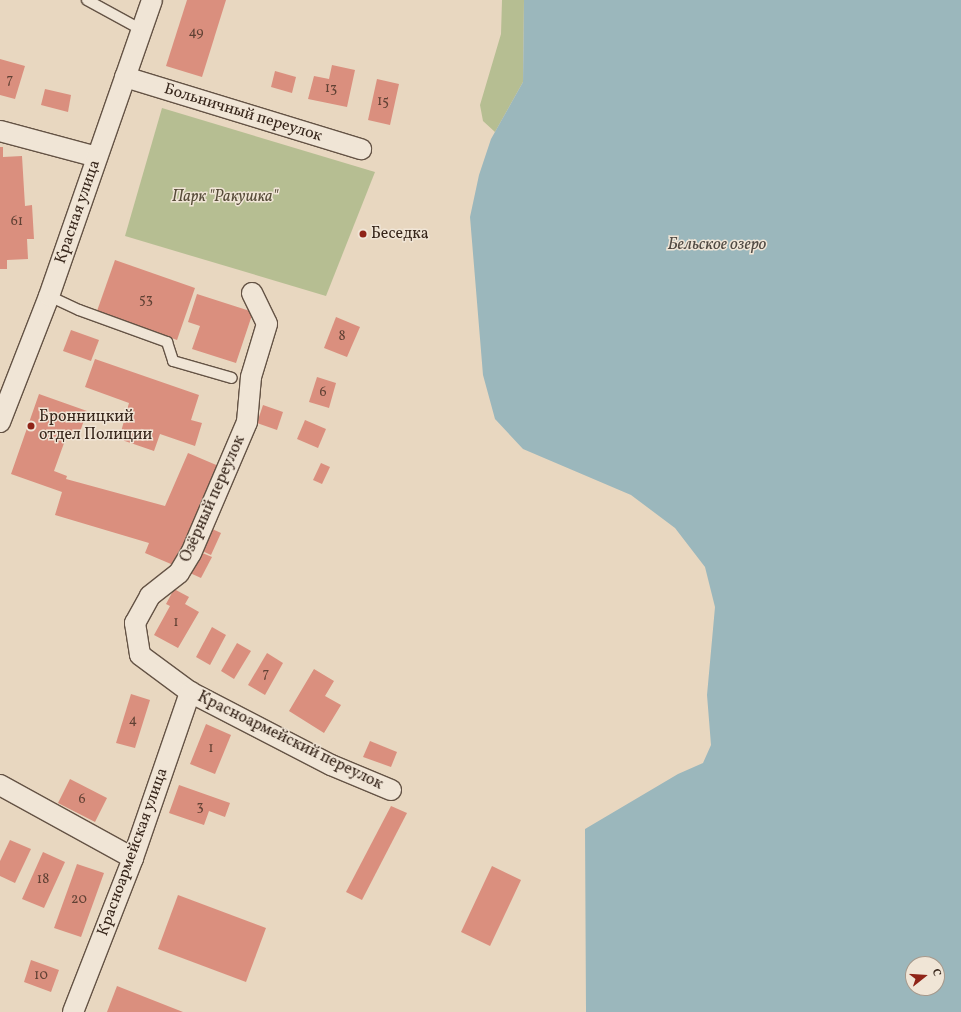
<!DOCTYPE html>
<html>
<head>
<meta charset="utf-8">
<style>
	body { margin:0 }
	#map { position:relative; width:961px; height:1012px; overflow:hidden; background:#e8d7c0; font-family:Vollkorn,serif }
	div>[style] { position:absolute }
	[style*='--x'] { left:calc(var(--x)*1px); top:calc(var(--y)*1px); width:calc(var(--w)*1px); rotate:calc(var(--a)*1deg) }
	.green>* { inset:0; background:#b6be92 }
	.water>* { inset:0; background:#9bb7bc }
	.building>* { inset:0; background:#da8f7e }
	.roads { filter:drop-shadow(1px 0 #645345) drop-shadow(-1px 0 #645345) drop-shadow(0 1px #645345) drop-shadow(0 -1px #645345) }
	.lane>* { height:10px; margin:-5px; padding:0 5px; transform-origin:5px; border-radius:5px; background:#f0e5d6 }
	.street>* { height:20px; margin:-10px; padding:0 10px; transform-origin:10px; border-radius:10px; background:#f0e5d6 }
	.dots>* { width:11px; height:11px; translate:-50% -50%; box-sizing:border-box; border:2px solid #f0e5d6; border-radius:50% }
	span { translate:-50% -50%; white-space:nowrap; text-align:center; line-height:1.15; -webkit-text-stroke:3px #f0e5d6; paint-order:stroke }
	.number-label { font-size:14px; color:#604134 }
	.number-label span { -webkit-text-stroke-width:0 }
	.street-label { font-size:16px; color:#38271c }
	.park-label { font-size:16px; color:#584d3a; font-style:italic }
	.poi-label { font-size:16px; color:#38271c }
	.left { translate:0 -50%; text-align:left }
	.water-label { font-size:17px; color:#514b44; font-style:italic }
	.north { position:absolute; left:905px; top:956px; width:40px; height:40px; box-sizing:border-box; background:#f0e5d6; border:1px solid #a6998c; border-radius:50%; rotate:73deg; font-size:11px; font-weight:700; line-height:16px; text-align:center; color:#38271c }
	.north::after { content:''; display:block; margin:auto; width:14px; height:18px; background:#8f2418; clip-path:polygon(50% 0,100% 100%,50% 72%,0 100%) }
</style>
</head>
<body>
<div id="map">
	<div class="green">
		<div style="clip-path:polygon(502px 0,524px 0,523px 82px,495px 132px,483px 121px,480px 105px,501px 34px)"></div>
		<div style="clip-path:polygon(162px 108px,375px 172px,326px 296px,125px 236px)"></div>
	</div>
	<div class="water">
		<div style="clip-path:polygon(evenodd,524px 0,961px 0,961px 1012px,586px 1012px,585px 829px,678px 774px,703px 763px,711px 745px,707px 695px,715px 607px,705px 567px,675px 528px,631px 495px,523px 449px,495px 419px,483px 375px,470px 217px,479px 175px,491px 139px,523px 82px,524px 0,913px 964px,937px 964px,937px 988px,913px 988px,913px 964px)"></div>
	</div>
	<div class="building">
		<div style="clip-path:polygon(187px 0,226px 0,202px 77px,166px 66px)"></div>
		<div style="clip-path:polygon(0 59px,25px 66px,15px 99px,0 95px)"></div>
		<div style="clip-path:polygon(332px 65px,355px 70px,347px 107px,308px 99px,314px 76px,329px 79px)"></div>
		<div style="clip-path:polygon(275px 71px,296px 77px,292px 93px,271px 87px)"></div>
		<div style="clip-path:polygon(377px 79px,399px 84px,390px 125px,368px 120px)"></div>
		<div style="clip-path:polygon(45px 89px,71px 95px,68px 112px,41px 105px)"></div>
		<div style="clip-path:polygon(0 147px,3px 147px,3px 157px,22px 156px,25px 206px,32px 205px,34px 239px,27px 239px,28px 259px,7px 260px,7px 269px,0 269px)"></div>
		<div style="clip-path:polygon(115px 260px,195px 288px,177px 340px,97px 311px)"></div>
		<div style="clip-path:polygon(197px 294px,253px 312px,236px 363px,192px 349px,200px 326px,188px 322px)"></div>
		<div style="clip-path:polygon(336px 317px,360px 327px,347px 357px,324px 348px)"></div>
		<div style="clip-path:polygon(71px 330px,99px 340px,91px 361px,63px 351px)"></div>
		<div style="clip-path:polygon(95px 359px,199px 395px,191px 420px,202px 423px,195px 446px,160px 434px,154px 451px,119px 439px,129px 403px,85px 387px)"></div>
		<div style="clip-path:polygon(317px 377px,336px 383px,329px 408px,309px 402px)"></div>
		<div style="clip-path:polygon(39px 394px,87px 411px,79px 435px,68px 432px,54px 471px,67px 476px,66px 479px,165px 506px,188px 453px,221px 467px,178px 567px,145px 553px,149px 543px,55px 515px,62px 492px,11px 474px)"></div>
		<div style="clip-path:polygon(263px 405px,283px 412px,277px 430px,257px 423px)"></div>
		<div style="clip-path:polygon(305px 420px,326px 429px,318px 448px,297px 439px)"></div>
		<div style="clip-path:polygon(321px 463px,330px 467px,322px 484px,313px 480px)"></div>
		<div style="clip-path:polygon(210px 528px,221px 533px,211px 555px,200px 550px)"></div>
		<div style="clip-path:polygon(200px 552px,212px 557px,201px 578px,190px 573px)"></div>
		<div style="clip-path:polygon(174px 589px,189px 597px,185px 604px,199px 612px,178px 648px,154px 635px,170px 606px,166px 604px)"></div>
		<div style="clip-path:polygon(212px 627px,226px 635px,210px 665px,196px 657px)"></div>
		<div style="clip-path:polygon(237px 643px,251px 651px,234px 679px,221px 671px)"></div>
		<div style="clip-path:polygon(267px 653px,283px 663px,265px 695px,248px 685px)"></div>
		<div style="clip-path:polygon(314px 669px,334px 681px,325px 696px,341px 705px,324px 733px,289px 711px)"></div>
		<div style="clip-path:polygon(131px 694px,150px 700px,135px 748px,116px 743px)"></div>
		<div style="clip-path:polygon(206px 724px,231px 735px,215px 774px,190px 764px)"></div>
		<div style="clip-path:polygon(370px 741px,397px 752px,391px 767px,363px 757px)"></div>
		<div style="clip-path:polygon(70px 779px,107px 798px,95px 822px,58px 803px)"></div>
		<div style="clip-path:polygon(179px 785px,230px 803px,225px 817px,209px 811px,204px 825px,169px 813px)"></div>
		<div style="clip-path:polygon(391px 806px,407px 813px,362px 900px,346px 892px)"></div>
		<div style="clip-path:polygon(10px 840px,31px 849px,15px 883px,0 876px,0 861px)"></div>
		<div style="clip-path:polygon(43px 852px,65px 862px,44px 908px,22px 899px)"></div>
		<div style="clip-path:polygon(77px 864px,104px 873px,81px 937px,54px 928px)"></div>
		<div style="clip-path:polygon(492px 866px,521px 880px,490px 946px,461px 932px)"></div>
		<div style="clip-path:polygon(178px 895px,266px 928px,246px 982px,158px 949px)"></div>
		<div style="clip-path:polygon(31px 960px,59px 970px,51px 992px,24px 982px)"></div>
		<div style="clip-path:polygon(117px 986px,183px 1012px,107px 1012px)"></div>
	</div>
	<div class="roads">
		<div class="lane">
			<div style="--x:87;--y:0;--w:63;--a:28.6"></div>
			<div style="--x:49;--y:296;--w:33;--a:25"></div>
			<div style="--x:79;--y:310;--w:94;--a:20"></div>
			<div style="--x:167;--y:342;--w:20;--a:72"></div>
			<div style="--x:173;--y:361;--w:61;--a:16.1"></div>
		</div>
		<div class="street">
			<div style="--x:125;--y:77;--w:247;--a:17"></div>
			<div style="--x:0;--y:131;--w:100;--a:15"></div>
			<div style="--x:252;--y:293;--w:34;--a:64"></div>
			<div style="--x:267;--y:324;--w:55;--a:106.8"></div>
			<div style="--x:251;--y:377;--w:45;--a:95.1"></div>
			<div style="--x:247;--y:422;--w:142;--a:113.1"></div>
			<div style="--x:191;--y:553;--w:23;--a:121"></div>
			<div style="--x:179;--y:573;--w:37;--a:142"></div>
			<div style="--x:150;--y:596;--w:31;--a:119"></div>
			<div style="--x:135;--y:623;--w:32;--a:81"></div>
			<div style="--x:140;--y:655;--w:62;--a:36.5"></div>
			<div style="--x:190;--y:692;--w:159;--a:27.4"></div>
			<div style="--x:331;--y:765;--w:65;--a:22.6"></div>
			<div style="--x:0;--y:422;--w:135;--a:-68.7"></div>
			<div style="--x:49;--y:296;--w:313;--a:-70.8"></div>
			<div style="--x:0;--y:785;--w:152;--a:28.8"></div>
			<div style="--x:73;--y:1012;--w:165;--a:-68.7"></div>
			<div style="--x:133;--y:858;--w:176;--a:-71"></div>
		</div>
	</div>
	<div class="dots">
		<div style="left:363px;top:234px;background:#8f2418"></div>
		<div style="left:31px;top:426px;background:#8f2418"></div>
	</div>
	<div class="number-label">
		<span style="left:196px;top:33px">49</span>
		<span style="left:10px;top:80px">7</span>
		<span style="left:331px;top:89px">13</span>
		<span style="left:383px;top:102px">15</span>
		<span style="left:17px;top:222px">61</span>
		<span style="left:146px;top:300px">53</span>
		<span style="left:342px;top:337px">8</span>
		<span style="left:323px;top:393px">6</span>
		<span style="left:176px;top:623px">1</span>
		<span style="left:266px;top:674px">7</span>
		<span style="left:133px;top:721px">4</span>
		<span style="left:211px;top:749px">1</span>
		<span style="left:82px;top:800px">6</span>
		<span style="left:200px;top:807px">3</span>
		<span style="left:43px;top:880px">18</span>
		<span style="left:79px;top:900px">20</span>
		<span style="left:41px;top:976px">10</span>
	</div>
	<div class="street-label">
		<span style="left:243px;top:113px;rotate:17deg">Больничный переулок</span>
		<span style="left:78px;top:212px;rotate:-71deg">Красная улица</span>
		<span style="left:213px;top:499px;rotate:-66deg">Озёрный переулок</span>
		<span style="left:290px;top:741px;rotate:26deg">Красноармейский переулок</span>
		<span style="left:133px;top:852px;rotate:-70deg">Красноармейская улица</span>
	</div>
	<div class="park-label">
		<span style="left:225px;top:197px">Парк "Ракушка"</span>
	</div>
	<div class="poi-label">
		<span class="left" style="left:371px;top:234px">Беседка</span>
		<span class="left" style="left:39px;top:426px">Бронницкий<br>отдел Полиции</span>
	</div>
	<div class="water-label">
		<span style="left:717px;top:245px">Бельское озеро</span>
	</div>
	<div class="north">С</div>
</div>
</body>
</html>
